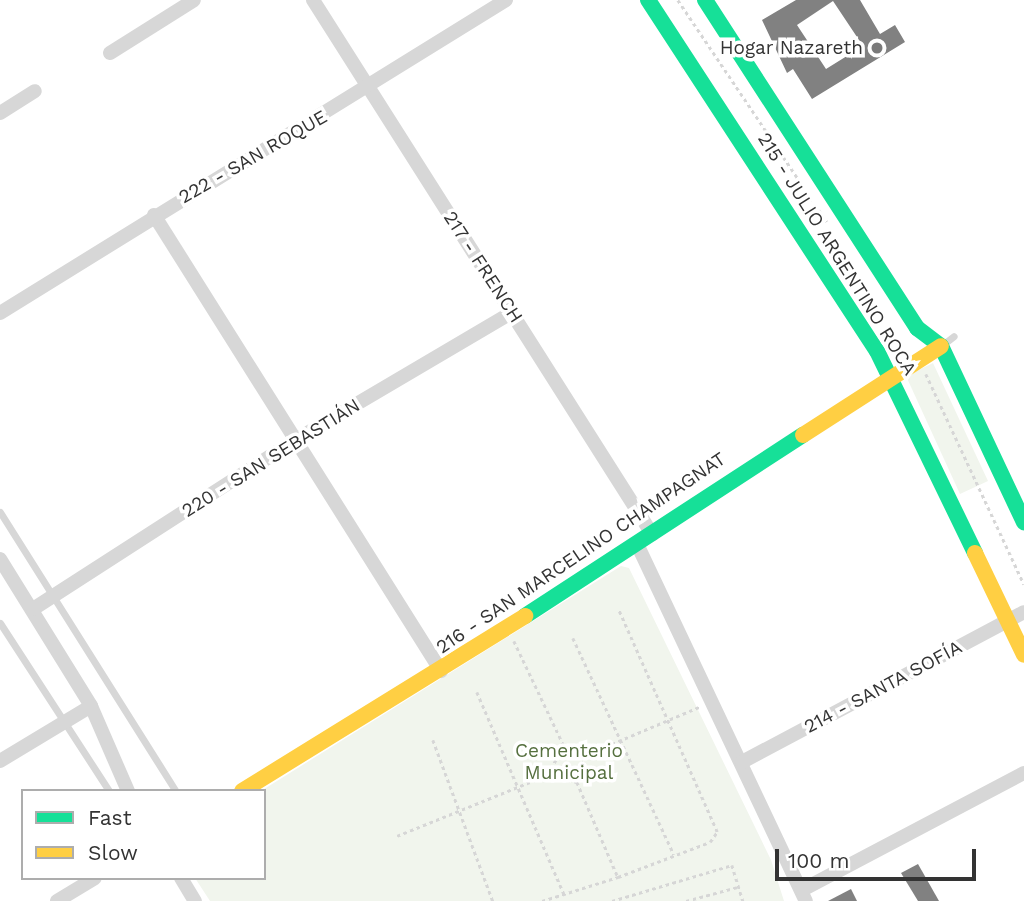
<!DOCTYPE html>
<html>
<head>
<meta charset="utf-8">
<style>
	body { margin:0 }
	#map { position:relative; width:1024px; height:901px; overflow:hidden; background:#fff; font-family:"Work Sans",sans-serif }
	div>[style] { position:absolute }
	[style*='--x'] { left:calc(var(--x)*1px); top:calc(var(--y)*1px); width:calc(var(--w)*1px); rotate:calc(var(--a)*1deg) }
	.green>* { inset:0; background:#f1f5ed }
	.building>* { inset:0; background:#818181 }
	.path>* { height:2.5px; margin-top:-1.25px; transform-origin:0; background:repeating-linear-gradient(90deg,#d6d6d6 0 3.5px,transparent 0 7px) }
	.lane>* { height:7px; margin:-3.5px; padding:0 3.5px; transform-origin:3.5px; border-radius:3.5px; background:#d7d7d7 }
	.street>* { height:14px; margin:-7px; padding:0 7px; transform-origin:7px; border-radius:7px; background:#d7d7d7 }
	.fast>* { height:16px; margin:-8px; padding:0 8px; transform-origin:8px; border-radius:8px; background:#16e098 }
	.slow>* { height:16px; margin:-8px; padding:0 8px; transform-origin:8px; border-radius:8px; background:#ffcf43 }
	.dots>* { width:19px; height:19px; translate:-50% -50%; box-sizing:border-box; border:4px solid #fff; border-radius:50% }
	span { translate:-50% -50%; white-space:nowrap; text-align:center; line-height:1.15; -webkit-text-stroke:7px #fff; paint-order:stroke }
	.poi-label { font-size:19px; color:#333 }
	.right { translate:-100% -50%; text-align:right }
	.street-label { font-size:19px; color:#333 }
	.park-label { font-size:19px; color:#56703f }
	.legend { position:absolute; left:21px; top:789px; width:245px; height:91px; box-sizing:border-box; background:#fff; border:2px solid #adadad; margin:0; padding:9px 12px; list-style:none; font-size:21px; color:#333 }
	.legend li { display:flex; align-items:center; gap:14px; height:35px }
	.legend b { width:35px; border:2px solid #adadad }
	.scale { position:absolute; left:775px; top:849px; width:201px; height:32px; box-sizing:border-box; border:4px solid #333; border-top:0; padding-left:9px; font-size:21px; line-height:24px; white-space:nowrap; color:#333; -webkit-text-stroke:5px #fff; paint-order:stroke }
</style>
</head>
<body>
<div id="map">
	<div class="green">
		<div style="clip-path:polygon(933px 363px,988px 481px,960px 494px,906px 376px)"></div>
		<div style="clip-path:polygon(621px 566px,629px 568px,771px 860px,784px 901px,210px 901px,195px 878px,264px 878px,261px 791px)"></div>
	</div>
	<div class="building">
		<div style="clip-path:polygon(evenodd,796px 0,860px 0,880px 34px,895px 25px,905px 42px,812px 99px,793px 69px,787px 73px,762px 20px,796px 0,833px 1px,863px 46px,826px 69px,797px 25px,833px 1px)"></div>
		<div style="clip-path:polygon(918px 864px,939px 901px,918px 901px,901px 873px)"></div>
		<div style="clip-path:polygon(851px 889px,857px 901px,828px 901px)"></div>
	</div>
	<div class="path">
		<div style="--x:678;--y:0;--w:267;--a:56.1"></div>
		<div style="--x:926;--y:374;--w:232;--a:65"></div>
		<div style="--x:573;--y:638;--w:239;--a:65"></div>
		<div style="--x:514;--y:641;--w:116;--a:64.5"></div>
		<div style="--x:564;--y:746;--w:24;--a:22"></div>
		<div style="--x:586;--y:755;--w:28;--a:108"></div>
		<div style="--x:577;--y:782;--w:103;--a:66.7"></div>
		<div style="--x:618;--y:877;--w:98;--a:-20.8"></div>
		<div style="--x:710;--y:842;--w:12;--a:-55"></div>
		<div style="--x:717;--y:832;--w:244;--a:-113.9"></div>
		<div style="--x:477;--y:692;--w:220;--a:66.7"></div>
		<div style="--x:433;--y:740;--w:172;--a:69.6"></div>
		<div style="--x:586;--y:755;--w:123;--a:-23"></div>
		<div style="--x:547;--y:775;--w:31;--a:13"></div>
		<div style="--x:397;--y:836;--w:162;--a:-22.1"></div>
		<div style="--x:547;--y:775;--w:34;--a:-60"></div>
		<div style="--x:542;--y:901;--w:80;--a:-17.5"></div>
		<div style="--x:612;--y:901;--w:125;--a:-16.7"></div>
		<div style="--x:732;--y:865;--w:38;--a:73"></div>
		<div style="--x:686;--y:901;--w:54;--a:-15.1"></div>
	</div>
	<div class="lane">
		<div style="--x:941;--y:346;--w:16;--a:-38"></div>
		<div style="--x:0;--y:512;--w:330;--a:57.8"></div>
		<div style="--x:0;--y:623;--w:200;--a:57"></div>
	</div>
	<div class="street">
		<div style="--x:313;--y:0;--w:633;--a:57.59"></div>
		<div style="--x:110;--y:53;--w:99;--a:-32.2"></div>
		<div style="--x:0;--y:113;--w:41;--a:-32.2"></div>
		<div style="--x:154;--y:215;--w:539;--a:57.81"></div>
		<div style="--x:0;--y:313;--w:595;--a:-31.74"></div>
		<div style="--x:637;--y:544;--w:395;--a:64.7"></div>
		<div style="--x:0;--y:559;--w:173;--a:58.2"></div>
		<div style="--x:91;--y:706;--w:93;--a:66.5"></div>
		<div style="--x:33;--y:609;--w:308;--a:-32.8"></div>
		<div style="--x:292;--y:442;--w:256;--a:-30.5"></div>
		<div style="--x:0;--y:761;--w:106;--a:-31.1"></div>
		<div style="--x:742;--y:762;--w:319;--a:-28"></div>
		<div style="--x:181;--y:878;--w:27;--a:59"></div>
		<div style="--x:802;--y:890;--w:251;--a:-27.8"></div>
		<div style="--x:57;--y:901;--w:44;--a:-31.2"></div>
	</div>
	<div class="fast">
		<div style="--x:648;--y:0;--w:419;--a:56.9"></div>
		<div style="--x:877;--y:351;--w:225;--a:64.1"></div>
		<div style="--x:705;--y:0;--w:391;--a:57.1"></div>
		<div style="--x:917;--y:328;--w:30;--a:37"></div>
		<div style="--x:941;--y:346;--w:195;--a:64.8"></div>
		<div style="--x:525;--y:616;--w:332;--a:-33.1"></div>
	</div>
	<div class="slow">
		<div style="--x:803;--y:435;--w:164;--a:-32.8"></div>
		<div style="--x:975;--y:553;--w:113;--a:64.3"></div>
		<div style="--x:242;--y:791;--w:333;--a:-31.7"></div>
	</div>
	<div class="dots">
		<div style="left:877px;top:48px;background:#7a7a7a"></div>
	</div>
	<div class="poi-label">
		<span class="right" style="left:863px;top:48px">Hogar Nazareth</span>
	</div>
	<div class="street-label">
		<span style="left:253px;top:157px;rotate:-30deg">222 - SAN ROQUE</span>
		<span style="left:837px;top:254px;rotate:58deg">215 - JULIO ARGENTINO ROCA</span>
		<span style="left:483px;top:267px;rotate:57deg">217 - FRENCH</span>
		<span style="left:271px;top:458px;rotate:-32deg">220 - SAN SEBASTIÁN</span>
		<span style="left:581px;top:553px;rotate:-34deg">216 - SAN MARCELINO CHAMPAGNAT</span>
		<span style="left:883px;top:687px;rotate:-28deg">214 - SANTA SOFÍA</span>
	</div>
	<div class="park-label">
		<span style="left:569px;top:762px">Cementerio<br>Municipal</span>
	</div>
	<ul class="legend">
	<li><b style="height:9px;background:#16e098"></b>Fast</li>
	<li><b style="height:9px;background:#ffcf43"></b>Slow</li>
	</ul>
	<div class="scale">100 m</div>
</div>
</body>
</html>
